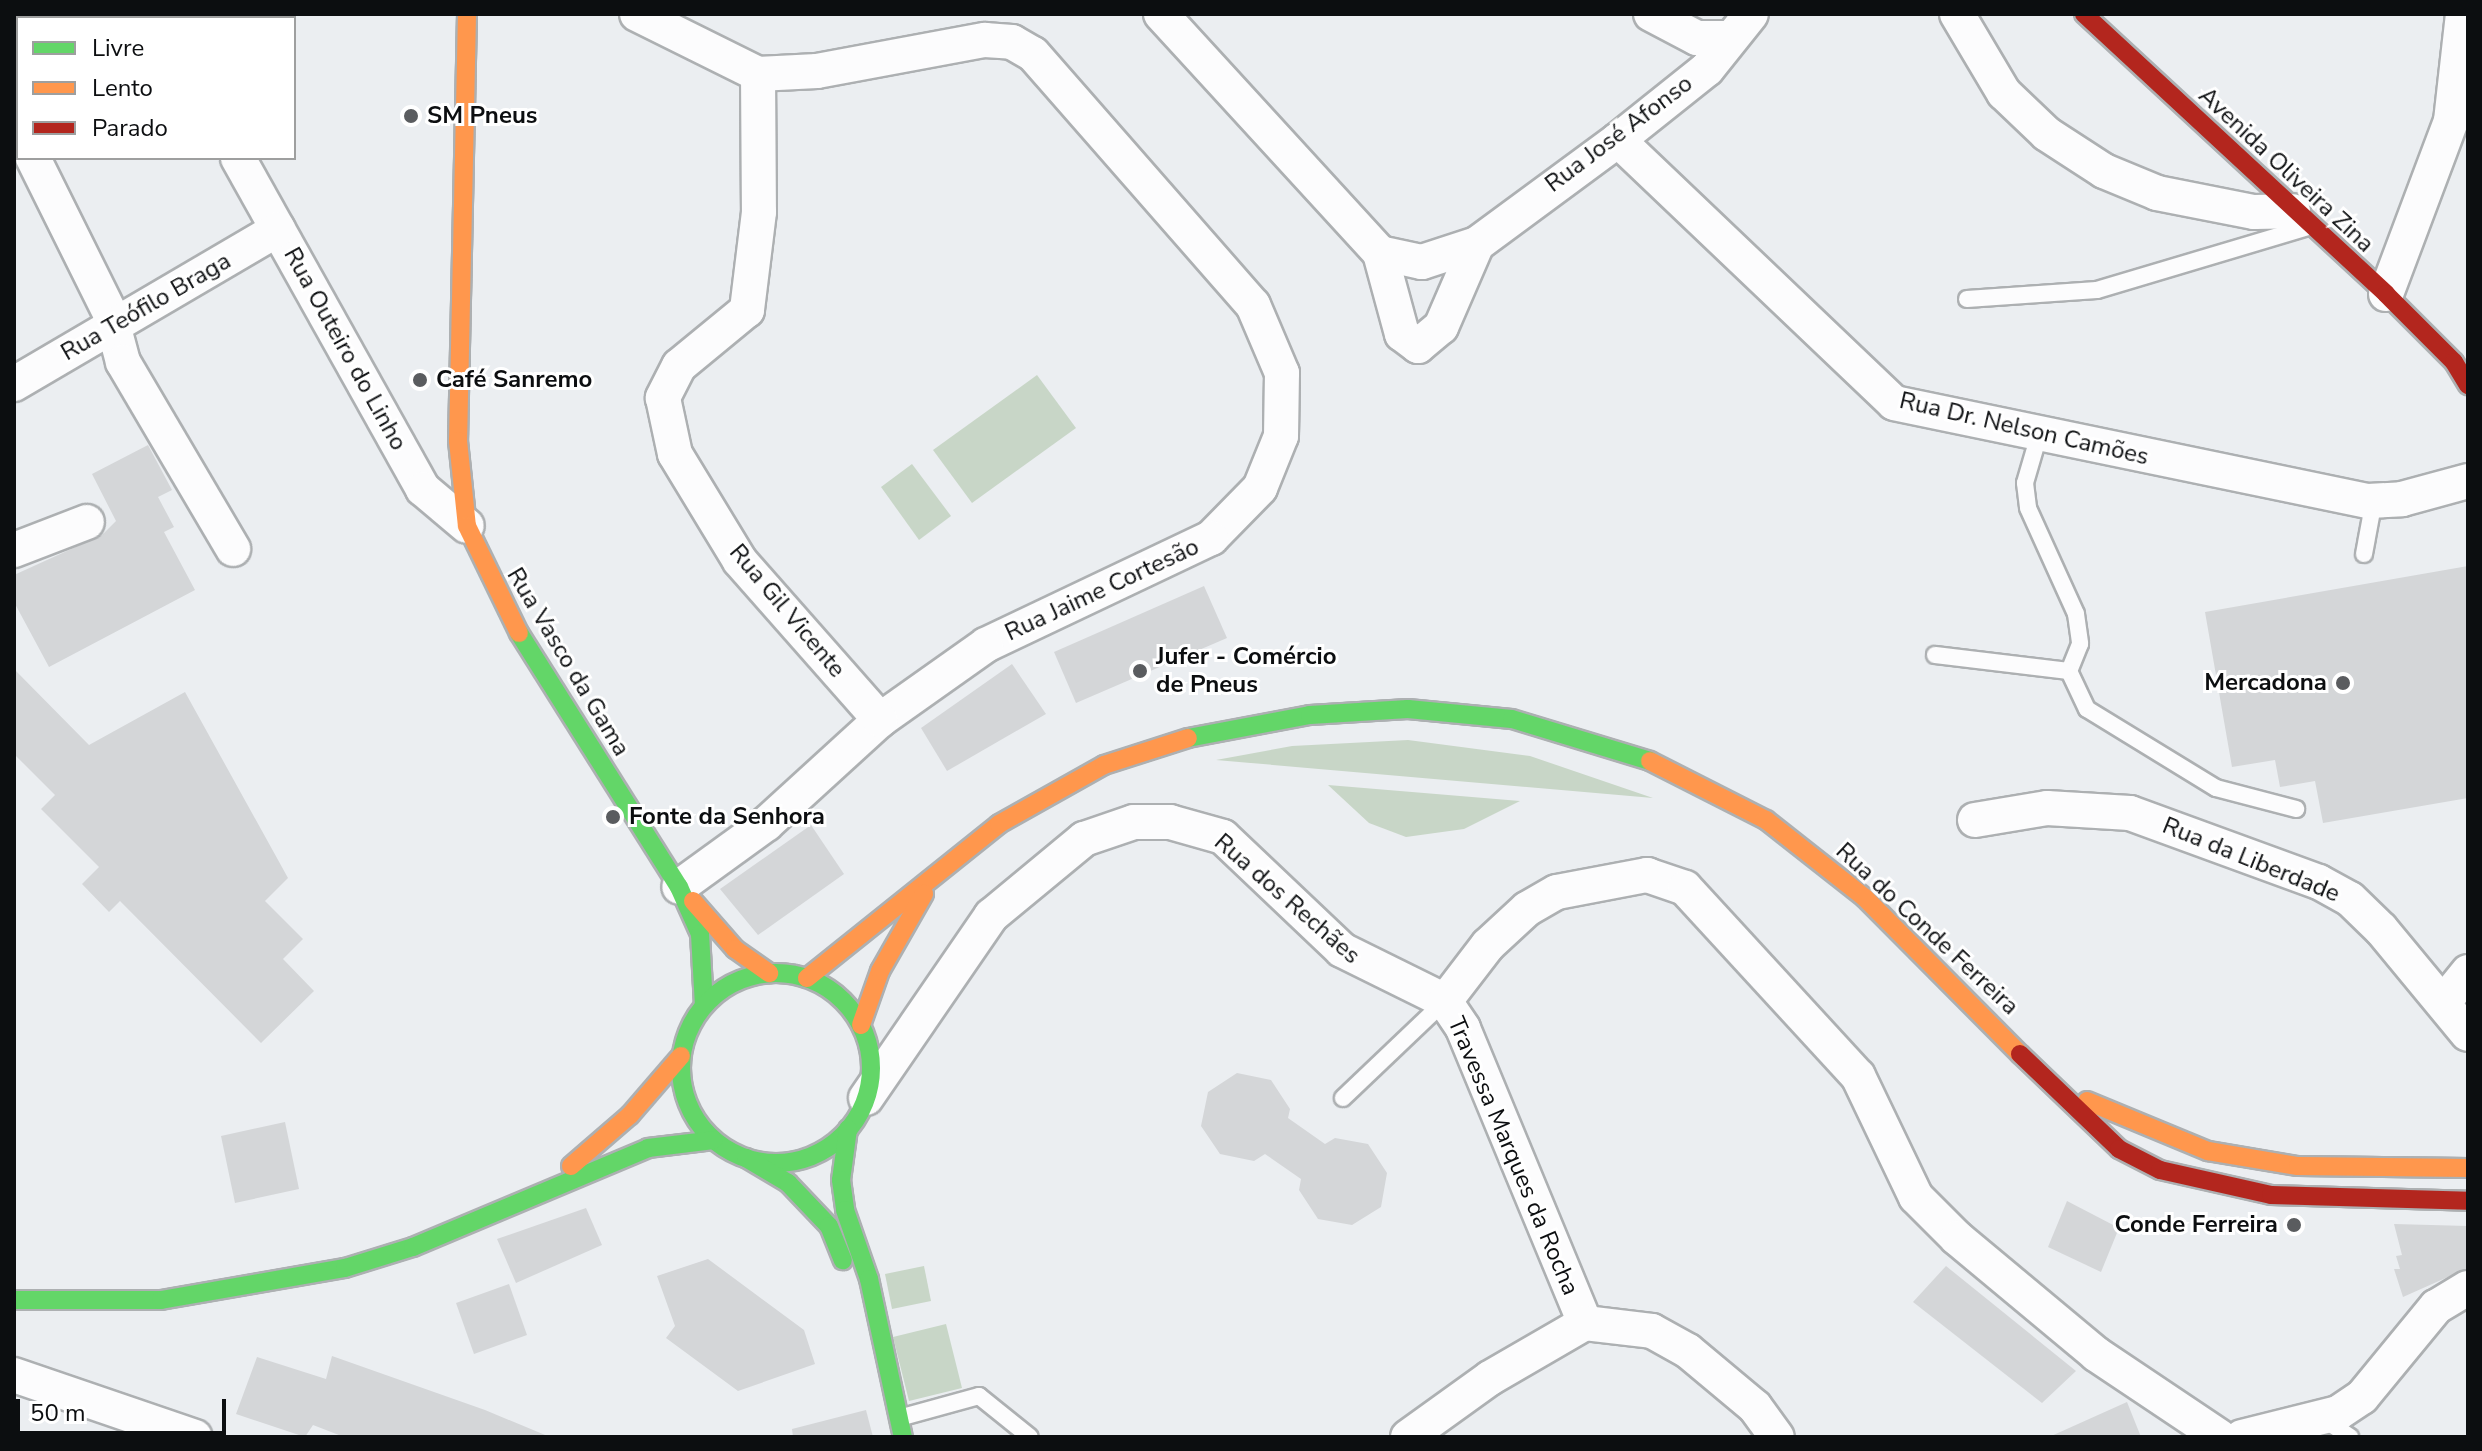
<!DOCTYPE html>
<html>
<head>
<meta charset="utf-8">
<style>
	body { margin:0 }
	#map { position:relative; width:2482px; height:1451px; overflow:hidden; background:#ebeef1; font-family:"Nunito Sans",sans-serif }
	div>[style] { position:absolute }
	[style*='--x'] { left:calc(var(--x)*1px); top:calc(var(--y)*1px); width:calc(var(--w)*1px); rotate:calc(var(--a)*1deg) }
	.green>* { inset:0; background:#c8d6c7 }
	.building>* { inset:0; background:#d4d6d8 }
	.roads { filter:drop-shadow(2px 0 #adb0b2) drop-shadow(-2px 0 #adb0b2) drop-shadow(0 2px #adb0b2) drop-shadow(0 -2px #adb0b2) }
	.lane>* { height:16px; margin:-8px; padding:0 8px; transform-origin:8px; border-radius:8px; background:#fcfcfd }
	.street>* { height:34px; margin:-17px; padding:0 17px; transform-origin:17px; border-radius:17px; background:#fcfcfd }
	.fast>* { height:18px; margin:-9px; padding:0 9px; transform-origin:9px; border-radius:9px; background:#63d668 }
	.fast>.ring { margin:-9px; padding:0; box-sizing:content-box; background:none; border:18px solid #63d668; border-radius:50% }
	.slow>* { height:18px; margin:-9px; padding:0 9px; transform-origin:9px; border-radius:9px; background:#ff974d }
	.jam>* { height:18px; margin:-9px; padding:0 9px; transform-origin:9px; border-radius:9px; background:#b3261e }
	.dots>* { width:22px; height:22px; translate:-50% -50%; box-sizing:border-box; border:4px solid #fff; border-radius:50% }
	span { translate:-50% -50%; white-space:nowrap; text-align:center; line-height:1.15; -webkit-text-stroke:6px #fff; paint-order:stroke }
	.poi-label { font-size:24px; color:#0c0e10; font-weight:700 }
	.left { translate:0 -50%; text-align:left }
	.right { translate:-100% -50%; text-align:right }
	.street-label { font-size:24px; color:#0c0e10 }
	.frame { position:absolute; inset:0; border:16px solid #0c0e10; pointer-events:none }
	.legend { position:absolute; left:16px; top:16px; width:280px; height:144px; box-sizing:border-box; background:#fff; border:2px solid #9e9f9f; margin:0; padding:10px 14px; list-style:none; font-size:24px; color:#0c0e10 }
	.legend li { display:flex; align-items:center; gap:16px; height:40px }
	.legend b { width:40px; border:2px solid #9e9f9f }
	.scale { position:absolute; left:16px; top:1399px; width:210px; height:36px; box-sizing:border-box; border:4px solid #0c0e10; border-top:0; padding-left:10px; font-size:24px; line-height:28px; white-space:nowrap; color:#0c0e10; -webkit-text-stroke:6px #fff; paint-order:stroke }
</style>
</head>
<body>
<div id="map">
	<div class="green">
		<div style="clip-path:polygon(1037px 375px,1076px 428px,972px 503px,933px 450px)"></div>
		<div style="clip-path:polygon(912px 464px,951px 516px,919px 540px,881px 487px)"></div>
		<div style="clip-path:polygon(1408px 740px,1530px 756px,1653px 798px,1216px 760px,1292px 746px)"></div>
		<div style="clip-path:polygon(1328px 785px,1520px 801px,1464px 829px,1406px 837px,1369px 823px)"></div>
		<div style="clip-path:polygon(924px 1266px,931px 1301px,892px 1309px,885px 1274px)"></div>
		<div style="clip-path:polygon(946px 1324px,962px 1388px,909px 1401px,893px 1337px)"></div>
	</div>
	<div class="building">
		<div style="clip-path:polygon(148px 445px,172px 490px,158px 497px,174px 527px,164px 532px,195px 590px,49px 667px,14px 602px,14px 575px,102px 535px,116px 521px,92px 474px)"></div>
		<div style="clip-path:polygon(2468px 566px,2468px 798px,2323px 823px,2315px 781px,2280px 787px,2275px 760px,2232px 767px,2205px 612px)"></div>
		<div style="clip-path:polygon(1204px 586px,1227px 638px,1076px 703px,1054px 652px)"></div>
		<div style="clip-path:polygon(1012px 664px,1046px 714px,947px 771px,921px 728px)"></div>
		<div style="clip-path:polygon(14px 669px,89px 745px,185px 692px,288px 878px,265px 901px,303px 939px,283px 959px,314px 991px,261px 1043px,120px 901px,109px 912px,82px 884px,99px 867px,41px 809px,55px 795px,14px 754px)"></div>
		<div style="clip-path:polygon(811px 825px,844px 874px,758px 935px,720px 889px)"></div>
		<div style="clip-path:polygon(1237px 1073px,1271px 1080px,1290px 1109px,1288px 1118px,1325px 1144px,1335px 1138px,1368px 1144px,1387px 1173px,1381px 1207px,1352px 1225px,1318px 1219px,1299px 1190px,1301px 1179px,1265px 1154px,1254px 1161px,1220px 1154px,1201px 1126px,1208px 1092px)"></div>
		<div style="clip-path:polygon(285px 1122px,299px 1189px,235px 1203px,221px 1136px)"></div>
		<div style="clip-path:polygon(2067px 1201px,2119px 1228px,2101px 1272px,2048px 1247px)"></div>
		<div style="clip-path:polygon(586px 1208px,602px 1245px,516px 1283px,497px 1239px)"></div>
		<div style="clip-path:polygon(2394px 1224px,2468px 1226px,2468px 1268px,2403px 1297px,2394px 1269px,2400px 1269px,2396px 1256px,2402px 1255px)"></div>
		<div style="clip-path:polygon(708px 1259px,804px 1330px,815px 1364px,738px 1391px,666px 1338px,675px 1326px,657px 1276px)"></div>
		<div style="clip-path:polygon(1946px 1266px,2076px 1371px,2042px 1403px,1913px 1302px)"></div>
		<div style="clip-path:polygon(509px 1284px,527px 1335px,474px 1354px,456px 1303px)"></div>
		<div style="clip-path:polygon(332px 1356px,485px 1410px,550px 1437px,344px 1437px,313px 1425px,305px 1437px,236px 1414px,257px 1357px,326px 1379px)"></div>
		<div style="clip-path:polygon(2127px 1402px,2141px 1437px,2049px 1437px)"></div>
		<div style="clip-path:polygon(866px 1410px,873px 1437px,793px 1437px,792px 1429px)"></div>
	</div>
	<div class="roads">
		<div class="lane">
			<div style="--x:1967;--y:299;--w:130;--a:-4"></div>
			<div style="--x:2097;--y:290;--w:220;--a:-16.6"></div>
			<div style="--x:2039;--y:435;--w:50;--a:106.3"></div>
			<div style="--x:2025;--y:483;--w:25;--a:83"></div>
			<div style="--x:2028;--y:508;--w:116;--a:65.6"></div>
			<div style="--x:2076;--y:614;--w:30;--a:82"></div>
			<div style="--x:2080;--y:644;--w:29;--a:112"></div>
			<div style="--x:2069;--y:671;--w:42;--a:64.7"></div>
			<div style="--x:2087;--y:709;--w:151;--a:31.5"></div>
			<div style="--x:2216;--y:788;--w:83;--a:14.7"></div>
			<div style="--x:2364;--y:554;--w:55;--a:-79.5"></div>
			<div style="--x:1935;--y:655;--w:135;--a:6.8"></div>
			<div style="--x:1343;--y:1098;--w:141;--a:-43.6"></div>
			<div style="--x:899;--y:1418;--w:83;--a:-15.4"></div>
			<div style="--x:979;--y:1396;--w:65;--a:38.8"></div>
			<div style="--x:2322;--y:1418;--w:34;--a:34"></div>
		</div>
		<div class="street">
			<div style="--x:155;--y:14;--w:5;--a:53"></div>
			<div style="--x:637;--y:14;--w:135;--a:26.4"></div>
			<div style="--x:758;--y:74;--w:59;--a:-2.9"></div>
			<div style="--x:817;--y:71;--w:171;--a:-10.5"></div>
			<div style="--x:985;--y:40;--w:27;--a:4"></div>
			<div style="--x:1012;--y:42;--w:24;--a:30"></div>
			<div style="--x:1033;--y:54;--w:334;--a:48.8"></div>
			<div style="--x:1253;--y:305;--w:74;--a:66.9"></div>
			<div style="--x:1282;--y:373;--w:63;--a:90.9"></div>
			<div style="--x:1281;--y:436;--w:56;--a:112"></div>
			<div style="--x:1260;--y:488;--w:70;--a:134.4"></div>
			<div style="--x:1211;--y:538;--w:249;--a:154.6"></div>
			<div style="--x:986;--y:645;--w:130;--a:144.7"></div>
			<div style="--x:880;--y:720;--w:154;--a:137.6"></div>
			<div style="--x:766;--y:824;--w:107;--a:144.1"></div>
			<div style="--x:1161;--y:14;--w:324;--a:47.5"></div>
			<div style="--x:1380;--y:253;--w:43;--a:12.1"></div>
			<div style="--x:1422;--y:262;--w:58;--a:-18.1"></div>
			<div style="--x:1477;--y:244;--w:175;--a:-36.4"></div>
			<div style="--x:1618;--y:140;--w:114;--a:-38.6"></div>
			<div style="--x:1707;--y:69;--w:70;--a:-51.3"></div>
			<div style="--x:1651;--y:14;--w:52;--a:27.6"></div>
			<div style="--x:1697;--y:38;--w:30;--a:0"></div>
			<div style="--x:1957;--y:14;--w:92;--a:59.3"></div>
			<div style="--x:2004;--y:93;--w:59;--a:43.6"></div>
			<div style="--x:2047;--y:134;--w:68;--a:33"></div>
			<div style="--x:2104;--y:171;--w:57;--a:22.5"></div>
			<div style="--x:2157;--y:193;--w:99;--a:11.1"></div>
			<div style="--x:2254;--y:212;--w:39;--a:-1"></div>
			<div style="--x:758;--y:74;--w:138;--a:89.6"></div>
			<div style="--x:759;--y:212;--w:99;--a:97"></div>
			<div style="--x:747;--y:310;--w:88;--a:140.5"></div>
			<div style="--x:679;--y:366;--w:36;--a:117"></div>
			<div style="--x:663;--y:398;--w:57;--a:77.9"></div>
			<div style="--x:675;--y:454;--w:125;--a:58.7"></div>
			<div style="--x:740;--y:561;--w:212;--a:48.6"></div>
			<div style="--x:1618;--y:140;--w:381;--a:43.6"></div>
			<div style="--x:1894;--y:403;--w:484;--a:11.7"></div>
			<div style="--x:2368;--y:501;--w:34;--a:-3"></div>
			<div style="--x:2402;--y:499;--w:68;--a:-15.3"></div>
			<div style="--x:33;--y:158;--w:173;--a:63.6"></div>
			<div style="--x:110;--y:313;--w:51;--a:75.1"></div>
			<div style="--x:123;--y:362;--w:217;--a:59.5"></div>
			<div style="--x:238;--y:158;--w:379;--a:60.8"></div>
			<div style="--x:423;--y:489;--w:57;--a:40.1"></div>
			<div style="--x:1380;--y:253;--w:84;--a:74.8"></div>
			<div style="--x:1402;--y:334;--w:20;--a:37"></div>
			<div style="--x:1418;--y:346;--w:30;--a:-40"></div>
			<div style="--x:1441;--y:327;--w:90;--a:-66.6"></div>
			<div style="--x:2386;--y:294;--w:185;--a:-69.4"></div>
			<div style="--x:2451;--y:121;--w:108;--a:-83.6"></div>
			<div style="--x:14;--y:384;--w:306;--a:-30.4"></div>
			<div style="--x:14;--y:550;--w:78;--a:-21"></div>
			<div style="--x:1975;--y:820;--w:73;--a:-9.5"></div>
			<div style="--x:2047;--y:808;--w:83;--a:3.4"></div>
			<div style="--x:2130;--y:813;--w:201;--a:20.1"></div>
			<div style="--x:2319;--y:882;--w:35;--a:29"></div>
			<div style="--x:2350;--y:899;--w:43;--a:44.1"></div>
			<div style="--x:2381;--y:929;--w:136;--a:50.4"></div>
			<div style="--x:2443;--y:1003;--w:40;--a:-51"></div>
			<div style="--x:866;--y:1098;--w:221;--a:-55.5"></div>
			<div style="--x:991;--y:916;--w:121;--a:-39.6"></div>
			<div style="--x:1084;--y:839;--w:53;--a:-18.8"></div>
			<div style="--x:1134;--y:822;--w:36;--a:0"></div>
			<div style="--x:1170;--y:822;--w:55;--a:15.8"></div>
			<div style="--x:1223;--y:837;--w:164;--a:43.5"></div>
			<div style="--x:1342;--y:950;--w:115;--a:26.3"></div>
			<div style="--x:1585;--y:1323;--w:319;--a:-112.5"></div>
			<div style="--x:1463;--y:1028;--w:32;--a:-124"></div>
			<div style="--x:1445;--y:1001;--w:71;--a:-52.5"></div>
			<div style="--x:1488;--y:945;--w:53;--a:-42.7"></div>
			<div style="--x:1527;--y:909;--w:34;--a:-30"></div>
			<div style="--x:1557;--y:892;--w:92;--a:-10.7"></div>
			<div style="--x:1647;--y:875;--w:40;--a:18.9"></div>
			<div style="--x:1685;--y:888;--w:255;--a:47.4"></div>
			<div style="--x:1858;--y:1076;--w:134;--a:64.4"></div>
			<div style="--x:1916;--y:1197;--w:58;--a:45"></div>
			<div style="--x:1957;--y:1238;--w:181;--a:39.8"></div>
			<div style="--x:2096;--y:1354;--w:149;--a:33.8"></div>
			<div style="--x:14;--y:1375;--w:191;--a:18.9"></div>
			<div style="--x:1408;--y:1437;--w:101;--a:-35.7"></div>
			<div style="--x:1490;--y:1378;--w:110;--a:-30.1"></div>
			<div style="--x:1585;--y:1323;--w:67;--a:6.8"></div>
			<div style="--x:1652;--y:1331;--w:41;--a:29.1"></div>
			<div style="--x:1688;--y:1351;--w:87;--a:39.9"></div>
			<div style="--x:1755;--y:1407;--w:37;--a:54"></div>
			<div style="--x:2242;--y:1437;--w:99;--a:-14"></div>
			<div style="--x:2338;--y:1413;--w:29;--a:-34"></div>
			<div style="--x:2362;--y:1397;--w:117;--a:-50.6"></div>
			<div style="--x:2436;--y:1307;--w:37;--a:-31"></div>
		</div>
		<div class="fast">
			<div style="--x:519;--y:633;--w:300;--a:57.8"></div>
			<div style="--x:679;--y:887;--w:51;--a:65.9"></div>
			<div style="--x:700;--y:934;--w:71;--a:86.8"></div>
			<div style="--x:1188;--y:738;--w:124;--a:-10.7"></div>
			<div style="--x:1310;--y:715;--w:98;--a:-3.5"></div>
			<div style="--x:1408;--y:709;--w:104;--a:5.5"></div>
			<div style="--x:1512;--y:719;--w:144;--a:16.9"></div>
			<div class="ring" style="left:681px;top:973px;width:172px;height:172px"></div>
			<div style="--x:848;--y:1129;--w:51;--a:97.8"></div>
			<div style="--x:841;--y:1180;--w:30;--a:82"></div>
			<div style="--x:845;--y:1210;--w:73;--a:70.8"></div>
			<div style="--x:869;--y:1279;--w:162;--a:77.9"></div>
			<div style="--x:746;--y:1158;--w:49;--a:30.8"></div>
			<div style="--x:788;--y:1183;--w:59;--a:46.4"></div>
			<div style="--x:829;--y:1226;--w:37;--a:68"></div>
			<div style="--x:14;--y:1300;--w:147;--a:0"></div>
			<div style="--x:161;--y:1300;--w:187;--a:-9.9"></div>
			<div style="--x:345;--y:1268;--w:71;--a:-17.2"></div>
			<div style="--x:413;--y:1247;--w:255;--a:-22.8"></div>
			<div style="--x:648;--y:1148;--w:66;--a:-6.9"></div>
		</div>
		<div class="slow">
			<div style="--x:467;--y:14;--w:427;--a:91.2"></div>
			<div style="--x:458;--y:441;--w:85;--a:84"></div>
			<div style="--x:467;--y:526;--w:119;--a:64.1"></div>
			<div style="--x:1650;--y:761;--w:130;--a:27"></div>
			<div style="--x:1766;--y:820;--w:126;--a:38.2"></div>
			<div style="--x:1865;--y:898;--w:220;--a:45.2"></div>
			<div style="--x:693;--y:901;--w:64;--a:48.8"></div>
			<div style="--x:735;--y:949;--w:42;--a:35.2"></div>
			<div style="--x:807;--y:978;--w:246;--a:-38.7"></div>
			<div style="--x:999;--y:824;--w:120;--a:-29.3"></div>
			<div style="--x:1104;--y:765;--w:88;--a:-17.8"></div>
			<div style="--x:861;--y:1025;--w:57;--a:-70.6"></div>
			<div style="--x:880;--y:971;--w:89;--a:-60.3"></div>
			<div style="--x:2087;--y:1101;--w:131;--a:22.5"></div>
			<div style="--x:2208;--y:1151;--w:91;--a:9.5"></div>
			<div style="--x:2298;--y:1166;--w:170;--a:0.7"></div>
			<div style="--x:571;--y:1166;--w:78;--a:-40.8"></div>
			<div style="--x:630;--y:1115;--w:78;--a:-49.2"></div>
		</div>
		<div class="jam">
			<div style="--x:2084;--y:14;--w:412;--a:42.8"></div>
			<div style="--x:2386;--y:294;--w:96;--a:45"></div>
			<div style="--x:2454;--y:362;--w:27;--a:59"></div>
			<div style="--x:2020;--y:1054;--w:137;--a:43.8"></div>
			<div style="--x:2119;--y:1149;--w:46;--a:27.1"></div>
			<div style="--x:2160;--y:1170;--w:114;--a:12.7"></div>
			<div style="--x:2271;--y:1195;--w:197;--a:1.7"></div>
		</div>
	</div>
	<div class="dots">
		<div style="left:411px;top:116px;background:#5a5c5f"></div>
		<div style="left:420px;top:380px;background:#5a5c5f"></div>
		<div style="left:1140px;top:671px;background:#5a5c5f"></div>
		<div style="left:2343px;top:683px;background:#5a5c5f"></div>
		<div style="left:613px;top:817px;background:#5a5c5f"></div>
		<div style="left:2294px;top:1225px;background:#5a5c5f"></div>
	</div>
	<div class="poi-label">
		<span class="left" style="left:427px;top:116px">SM Pneus</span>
		<span class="left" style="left:436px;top:380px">Café Sanremo</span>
		<span class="left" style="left:1156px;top:671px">Jufer - Comércio<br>de Pneus</span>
		<span class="right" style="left:2327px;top:683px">Mercadona</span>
		<span class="left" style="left:629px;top:817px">Fonte da Senhora</span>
		<span class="right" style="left:2278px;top:1225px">Conde Ferreira</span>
	</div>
	<div class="street-label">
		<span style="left:1619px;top:134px;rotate:-37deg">Rua José Afonso</span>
		<span style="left:2286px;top:170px;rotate:43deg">Avenida Oliveira Zina</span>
		<span style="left:146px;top:307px;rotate:-30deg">Rua Teófilo Braga</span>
		<span style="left:345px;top:349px;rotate:61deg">Rua Outeiro do Linho</span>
		<span style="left:2024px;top:429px;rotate:13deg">Rua Dr. Nelson Camões</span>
		<span style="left:1102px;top:590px;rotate:-25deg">Rua Jaime Cortesão</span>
		<span style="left:787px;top:611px;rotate:50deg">Rua Gil Vicente</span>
		<span style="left:568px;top:662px;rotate:59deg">Rua Vasco da Gama</span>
		<span style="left:2251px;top:860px;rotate:22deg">Rua da Liberdade</span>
		<span style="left:1287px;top:899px;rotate:41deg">Rua dos Rechães</span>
		<span style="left:1927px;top:929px;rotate:43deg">Rua do Conde Ferreira</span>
		<span style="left:1513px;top:1156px;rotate:67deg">Travessa Marques da Rocha</span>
	</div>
	<div class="frame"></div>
	<ul class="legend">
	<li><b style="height:10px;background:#63d668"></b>Livre</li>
	<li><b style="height:10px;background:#ff974d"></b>Lento</li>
	<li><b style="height:10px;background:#b3261e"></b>Parado</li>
	</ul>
	<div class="scale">50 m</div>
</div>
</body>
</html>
